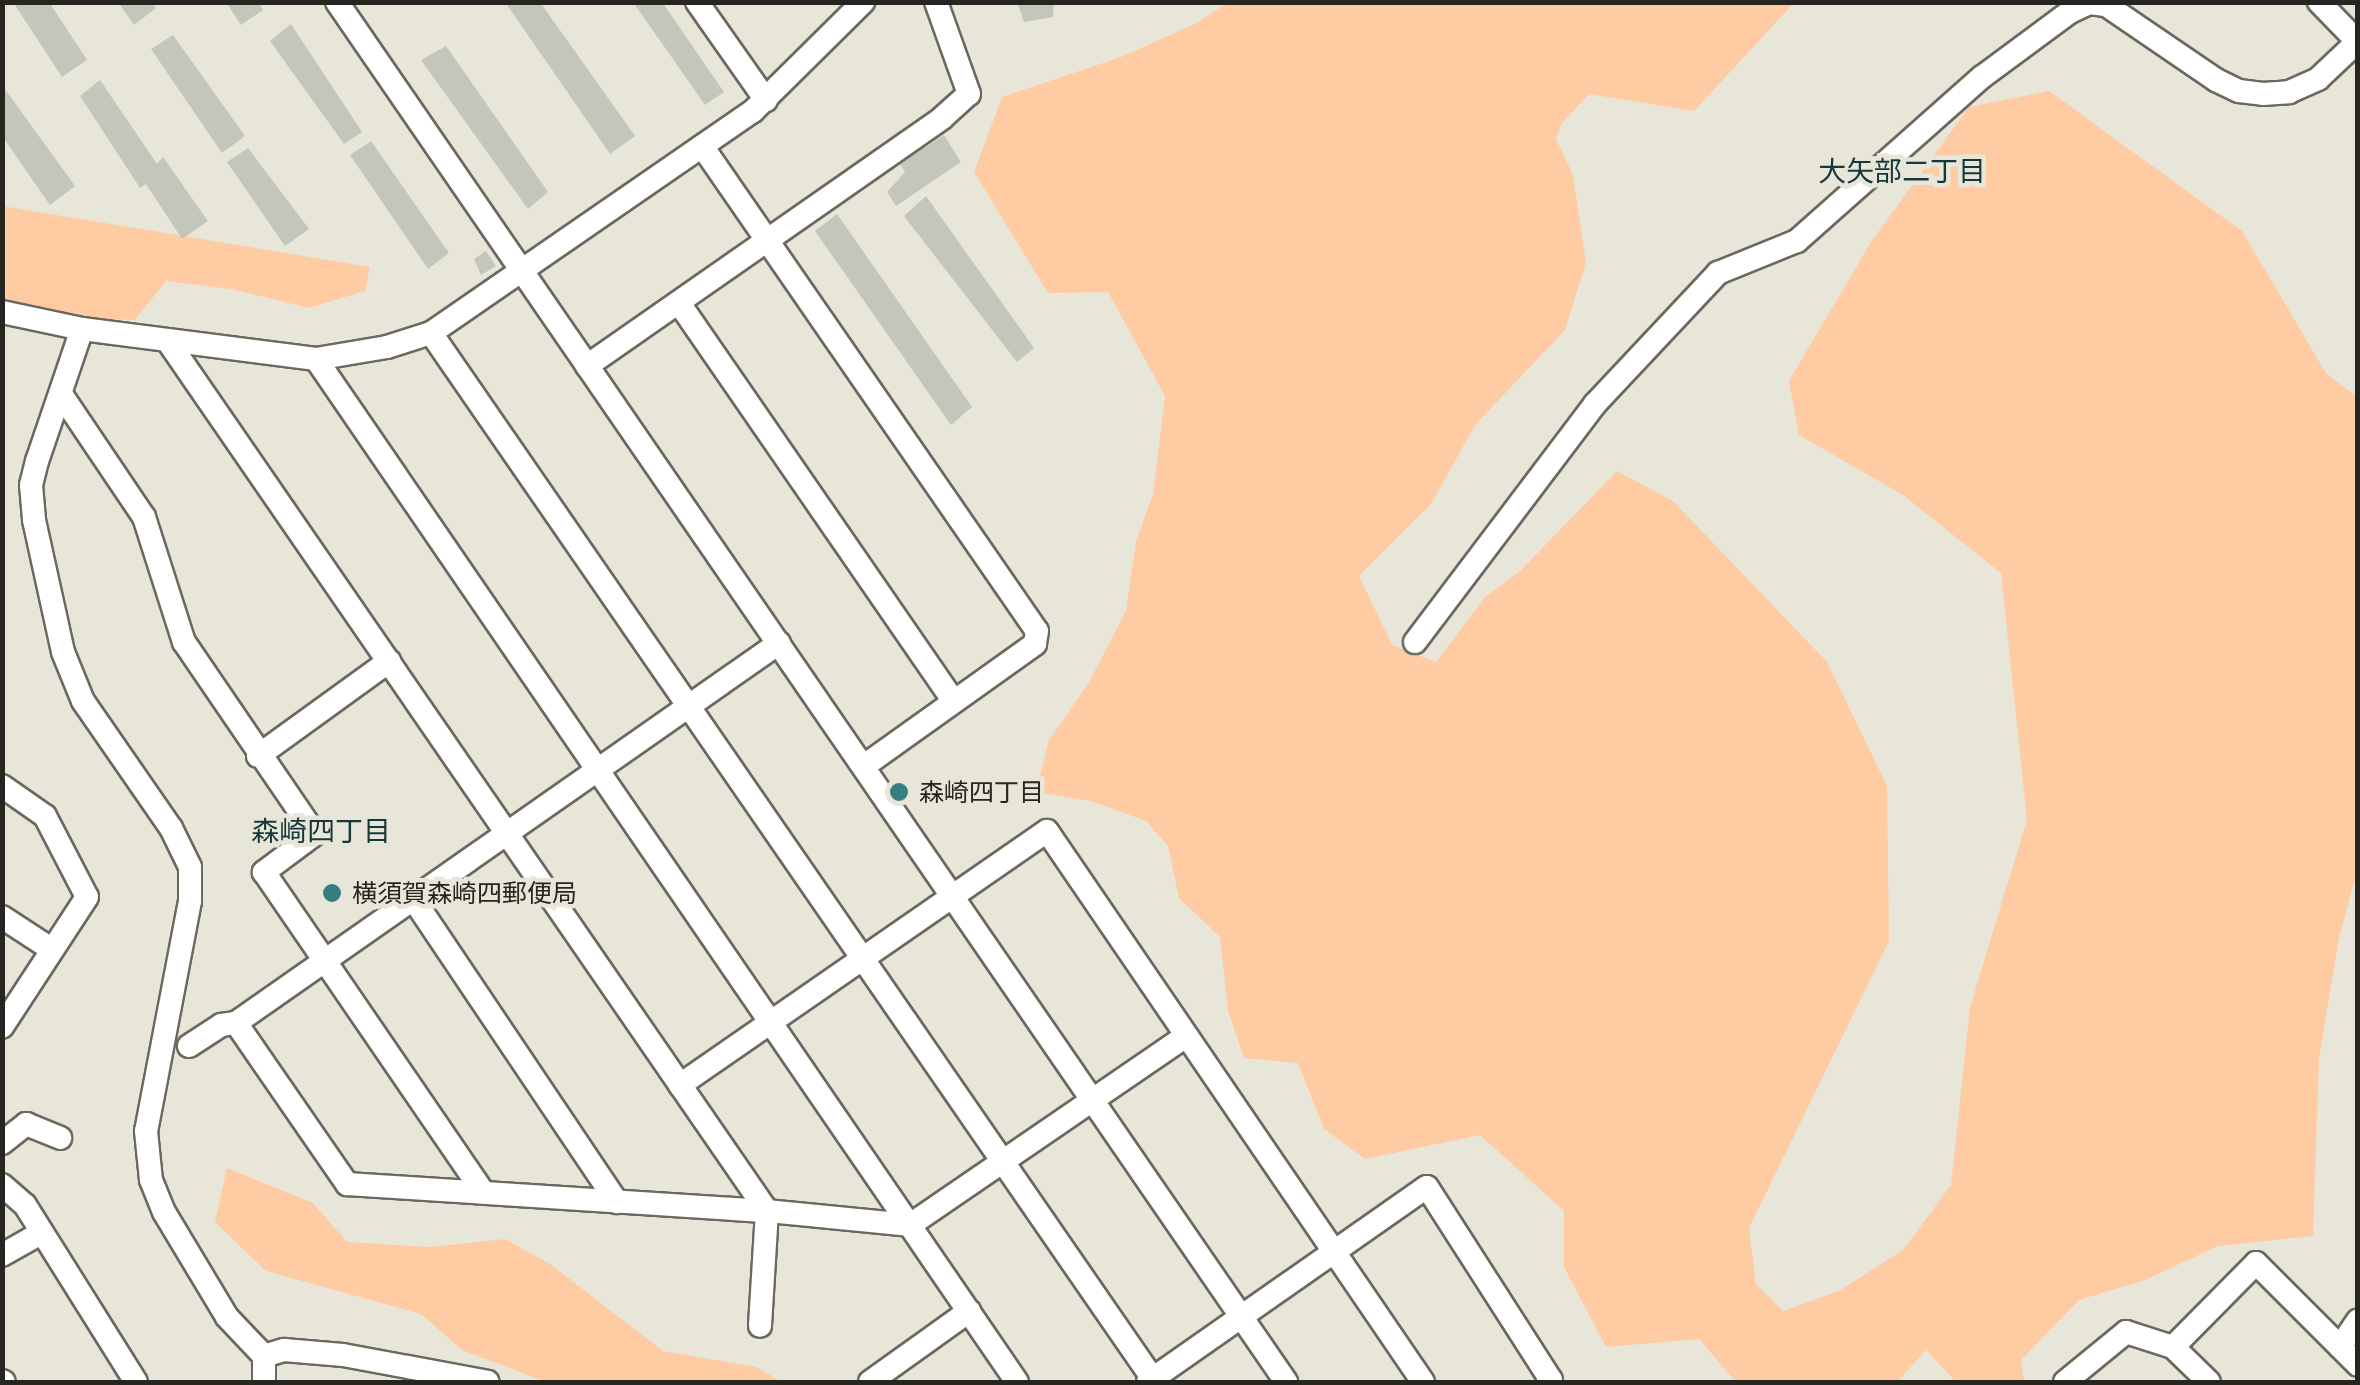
<!DOCTYPE html>
<html>
<head>
<meta charset="utf-8">
<style>
	body { margin:0 }
	#map { position:relative; width:2360px; height:1385px; overflow:hidden; background:#e8e6d9; font-family:"Titillium Web","Noto Sans JP",sans-serif }
	div>[style] { position:absolute }
	[style*='--x'] { left:calc(var(--x)*1px); top:calc(var(--y)*1px); width:calc(var(--w)*1px); rotate:calc(var(--a)*1deg) }
	.green>* { inset:0; background:#ffcba3 }
	.building>* { inset:0; background:#c3c7bb }
	.roads { filter:drop-shadow(2px 0 #6b695e) drop-shadow(-2px 0 #6b695e) drop-shadow(0 2px #6b695e) drop-shadow(0 -2px #6b695e) }
	.minor>* { height:22px; margin:-11px; padding:0 11px; transform-origin:11px; border-radius:11px; background:#fff }
	.dots>* { width:28px; height:28px; translate:-50% -50%; box-sizing:border-box; border:5px solid #e8e6d9; border-radius:50% }
	span { translate:-50% -50%; white-space:nowrap; text-align:center; line-height:1.15; -webkit-text-stroke:9px #e8e6d9; paint-order:stroke }
	.poi-label { font-size:25px; color:#262520 }
	.left { translate:0 -50%; text-align:left }
	.neighbourhood-label { font-size:28px; color:#15383a }
	.frame { position:absolute; inset:0; border:5px solid #262520; pointer-events:none }
</style>
</head>
<body>
<div id="map">
	<div class="green">
		<div style="clip-path:polygon(1228px 2px,1794px 3px,1694px 111px,1589px 94px,1562px 123px,1556px 139px,1573px 175px,1586px 262px,1565px 330px,1475px 425px,1431px 504px,1359px 576px,1392px 645px,1436px 662px,1485px 597px,1520px 571px,1617px 471px,1673px 501px,1827px 662px,1887px 786px,1889px 941px,1749px 1228px,1756px 1284px,1783px 1311px,1839px 1291px,1903px 1250px,1951px 1185px,1970px 1007px,2027px 820px,2001px 573px,1903px 495px,1799px 435px,1789px 381px,1871px 242px,1969px 107px,2049px 91px,2242px 231px,2326px 373px,2357px 397px,2358px 866px,2338px 943px,2319px 1059px,2313px 1236px,2218px 1246px,2145px 1280px,2079px 1300px,2021px 1360px,2024px 1382px,1956px 1382px,1926px 1350px,1897px 1382px,1736px 1382px,1699px 1339px,1606px 1347px,1564px 1267px,1564px 1211px,1480px 1135px,1365px 1159px,1324px 1129px,1298px 1063px,1244px 1058px,1228px 1011px,1220px 937px,1179px 898px,1168px 846px,1146px 821px,1091px 801px,1036px 792px,1049px 740px,1088px 684px,1126px 611px,1136px 542px,1153px 494px,1165px 396px,1108px 292px,1048px 293px,974px 172px,1002px 97px,1121px 57px,1197px 23px)"></div>
		<div style="clip-path:polygon(2px 206px,370px 267px,365px 291px,309px 308px,231px 289px,166px 281px,135px 320px,71px 318px,3px 300px)"></div>
		<div style="clip-path:polygon(227px 1168px,313px 1203px,347px 1242px,431px 1247px,505px 1239px,550px 1264px,663px 1351px,756px 1367px,782px 1382px,546px 1382px,462px 1350px,421px 1314px,266px 1271px,215px 1222px)"></div>
	</div>
	<div class="building">
		<div style="clip-path:polygon(13px 2px,49px 2px,87px 60px,62px 77px)"></div>
		<div style="clip-path:polygon(118px 2px,152px 2px,156px 8px,134px 25px)"></div>
		<div style="clip-path:polygon(226px 2px,258px 2px,263px 10px,241px 25px)"></div>
		<div style="clip-path:polygon(505px 2px,540px 2px,635px 136px,610px 154px)"></div>
		<div style="clip-path:polygon(633px 2px,662px 2px,724px 92px,705px 105px)"></div>
		<div style="clip-path:polygon(1017px 2px,1054px 2px,1053px 17px,1024px 22px)"></div>
		<div style="clip-path:polygon(291px 24px,362px 132px,344px 144px,270px 41px)"></div>
		<div style="clip-path:polygon(173px 35px,245px 136px,222px 153px,151px 49px)"></div>
		<div style="clip-path:polygon(446px 46px,548px 192px,528px 209px,421px 60px)"></div>
		<div style="clip-path:polygon(100px 80px,157px 164px,163px 157px,208px 221px,182px 239px,146px 184px,140px 188px,80px 96px)"></div>
		<div style="clip-path:polygon(2px 85px,75px 186px,50px 205px,2px 136px)"></div>
		<div style="clip-path:polygon(944px 135px,961px 162px,896px 206px,887px 192px,905px 172px,900px 164px)"></div>
		<div style="clip-path:polygon(371px 141px,449px 253px,428px 269px,350px 155px)"></div>
		<div style="clip-path:polygon(248px 148px,309px 229px,285px 246px,227px 162px)"></div>
		<div style="clip-path:polygon(926px 196px,1034px 348px,1017px 362px,904px 216px)"></div>
		<div style="clip-path:polygon(837px 214px,972px 407px,951px 425px,815px 231px)"></div>
		<div style="clip-path:polygon(486px 251px,496px 266px,481px 275px,474px 259px)"></div>
	</div>
	<div class="roads">
		<div class="minor">
			<div style="--x:337;--y:2;--w:1675;--a:55.48"></div>
			<div style="--x:697;--y:2;--w:120;--a:54.9"></div>
			<div style="--x:2319;--y:2;--w:56;--a:45.7"></div>
			<div style="--x:702;--y:146;--w:589;--a:55.37"></div>
			<div style="--x:1037;--y:631;--w:13;--a:99"></div>
			<div style="--x:1035;--y:644;--w:210;--a:144.5"></div>
			<div style="--x:679;--y:303;--w:484;--a:55.4"></div>
			<div style="--x:2;--y:312;--w:82;--a:12"></div>
			<div style="--x:82;--y:329;--w:236;--a:7.3"></div>
			<div style="--x:316;--y:359;--w:72;--a:-9.6"></div>
			<div style="--x:387;--y:347;--w:46;--a:-17.7"></div>
			<div style="--x:431;--y:333;--w:391;--a:-34.6"></div>
			<div style="--x:753;--y:111;--w:155;--a:-44.7"></div>
			<div style="--x:82;--y:329;--w:139;--a:108.8"></div>
			<div style="--x:37;--y:461;--w:25;--a:104"></div>
			<div style="--x:31;--y:485;--w:35;--a:85"></div>
			<div style="--x:34;--y:520;--w:135;--a:77.6"></div>
			<div style="--x:63;--y:652;--w:53;--a:67.8"></div>
			<div style="--x:83;--y:701;--w:155;--a:55.3"></div>
			<div style="--x:171;--y:828;--w:43;--a:64"></div>
			<div style="--x:190;--y:867;--w:34;--a:90"></div>
			<div style="--x:190;--y:901;--w:234;--a:100.8"></div>
			<div style="--x:146;--y:1131;--w:49;--a:84.2"></div>
			<div style="--x:151;--y:1180;--w:35;--a:68"></div>
			<div style="--x:164;--y:1212;--w:122;--a:59"></div>
			<div style="--x:227;--y:1317;--w:54;--a:46.5"></div>
			<div style="--x:264;--y:1356;--w:26;--a:90"></div>
			<div style="--x:431;--y:333;--w:1275;--a:55.39"></div>
			<div style="--x:167;--y:340;--w:1058;--a:55.44"></div>
			<div style="--x:767;--y:1211;--w:115;--a:93.5"></div>
			<div style="--x:316;--y:359;--w:1240;--a:55.58"></div>
			<div style="--x:587;--y:366;--w:433;--a:-34.9"></div>
			<div style="--x:942;--y:118;--w:36;--a:-42"></div>
			<div style="--x:969;--y:94;--w:98;--a:-109.7"></div>
			<div style="--x:61;--y:394;--w:148;--a:56"></div>
			<div style="--x:144;--y:517;--w:131;--a:72.3"></div>
			<div style="--x:184;--y:642;--w:232;--a:55.7"></div>
			<div style="--x:315;--y:834;--w:64;--a:143.3"></div>
			<div style="--x:264;--y:872;--w:388;--a:55.6"></div>
			<div style="--x:1415;--y:642;--w:298;--a:-52.9"></div>
			<div style="--x:1595;--y:404;--w:180;--a:-46.8"></div>
			<div style="--x:1718;--y:273;--w:85;--a:-22.1"></div>
			<div style="--x:1797;--y:241;--w:247;--a:-41.6"></div>
			<div style="--x:1982;--y:77;--w:109;--a:-36.5"></div>
			<div style="--x:2070;--y:12;--w:21;--a:-25"></div>
			<div style="--x:2089;--y:3;--w:17;--a:7"></div>
			<div style="--x:2106;--y:5;--w:133;--a:34.3"></div>
			<div style="--x:2216;--y:80;--w:25;--a:26"></div>
			<div style="--x:2239;--y:91;--w:24;--a:7"></div>
			<div style="--x:2263;--y:94;--w:26;--a:-4"></div>
			<div style="--x:2289;--y:92;--w:32;--a:-24"></div>
			<div style="--x:2318;--y:79;--w:51;--a:-43.4"></div>
			<div style="--x:779;--y:643;--w:663;--a:145.02"></div>
			<div style="--x:236;--y:1023;--w:196;--a:55.4"></div>
			<div style="--x:347;--y:1184;--w:421;--a:3.7"></div>
			<div style="--x:767;--y:1211;--w:144;--a:5.6"></div>
			<div style="--x:910;--y:1225;--w:333;--a:-34.4"></div>
			<div style="--x:258;--y:756;--w:162;--a:-35.9"></div>
			<div style="--x:2;--y:786;--w:52;--a:34.9"></div>
			<div style="--x:45;--y:816;--w:91;--a:62.6"></div>
			<div style="--x:87;--y:897;--w:155;--a:123.2"></div>
			<div style="--x:414;--y:900;--w:364;--a:56.1"></div>
			<div style="--x:2;--y:917;--w:59;--a:33.1"></div>
			<div style="--x:189;--y:1046;--w:38;--a:-33"></div>
			<div style="--x:221;--y:1025;--w:15;--a:-8"></div>
			<div style="--x:680;--y:1085;--w:446;--a:-34.7"></div>
			<div style="--x:1047;--y:831;--w:667;--a:55.69"></div>
			<div style="--x:2;--y:1143;--w:31;--a:-38"></div>
			<div style="--x:26;--y:1124;--w:37;--a:22"></div>
			<div style="--x:2;--y:1185;--w:30;--a:41"></div>
			<div style="--x:25;--y:1205;--w:209;--a:57.9"></div>
			<div style="--x:2;--y:1255;--w:45;--a:-29.4"></div>
			<div style="--x:2173;--y:1347;--w:50;--a:44.2"></div>
			<div style="--x:2340;--y:1347;--w:32;--a:-56"></div>
			<div style="--x:264;--y:1356;--w:21;--a:-17"></div>
			<div style="--x:284;--y:1350;--w:59;--a:4.8"></div>
			<div style="--x:343;--y:1355;--w:147;--a:10.5"></div>
			<div style="--x:2;--y:1381;--w:2;--a:27"></div>
			<div style="--x:870;--y:1382;--w:122;--a:-35.6"></div>
			<div style="--x:1148;--y:1382;--w:340;--a:-35"></div>
			<div style="--x:1427;--y:1187;--w:229;--a:57.3"></div>
			<div style="--x:1551;--y:1380;--w:4;--a:153"></div>
			<div style="--x:2065;--y:1382;--w:79;--a:-39.3"></div>
			<div style="--x:2126;--y:1332;--w:49;--a:17.7"></div>
			<div style="--x:2173;--y:1347;--w:118;--a:-45.3"></div>
			<div style="--x:2256;--y:1263;--w:144;--a:45"></div>
		</div>
	</div>
	<div class="dots">
		<div style="left:899px;top:792px;background:#357e82"></div>
		<div style="left:332px;top:893px;background:#357e82"></div>
	</div>
	<div class="poi-label">
		<span class="left" style="left:919px;top:792px">森崎四丁目</span>
		<span class="left" style="left:352px;top:893px">横須賀森崎四郵便局</span>
	</div>
	<div class="neighbourhood-label">
		<span style="left:1902px;top:171px">大矢部二丁目</span>
		<span style="left:321px;top:831px">森崎四丁目</span>
	</div>
	<div class="frame"></div>
</div>
</body>
</html>
